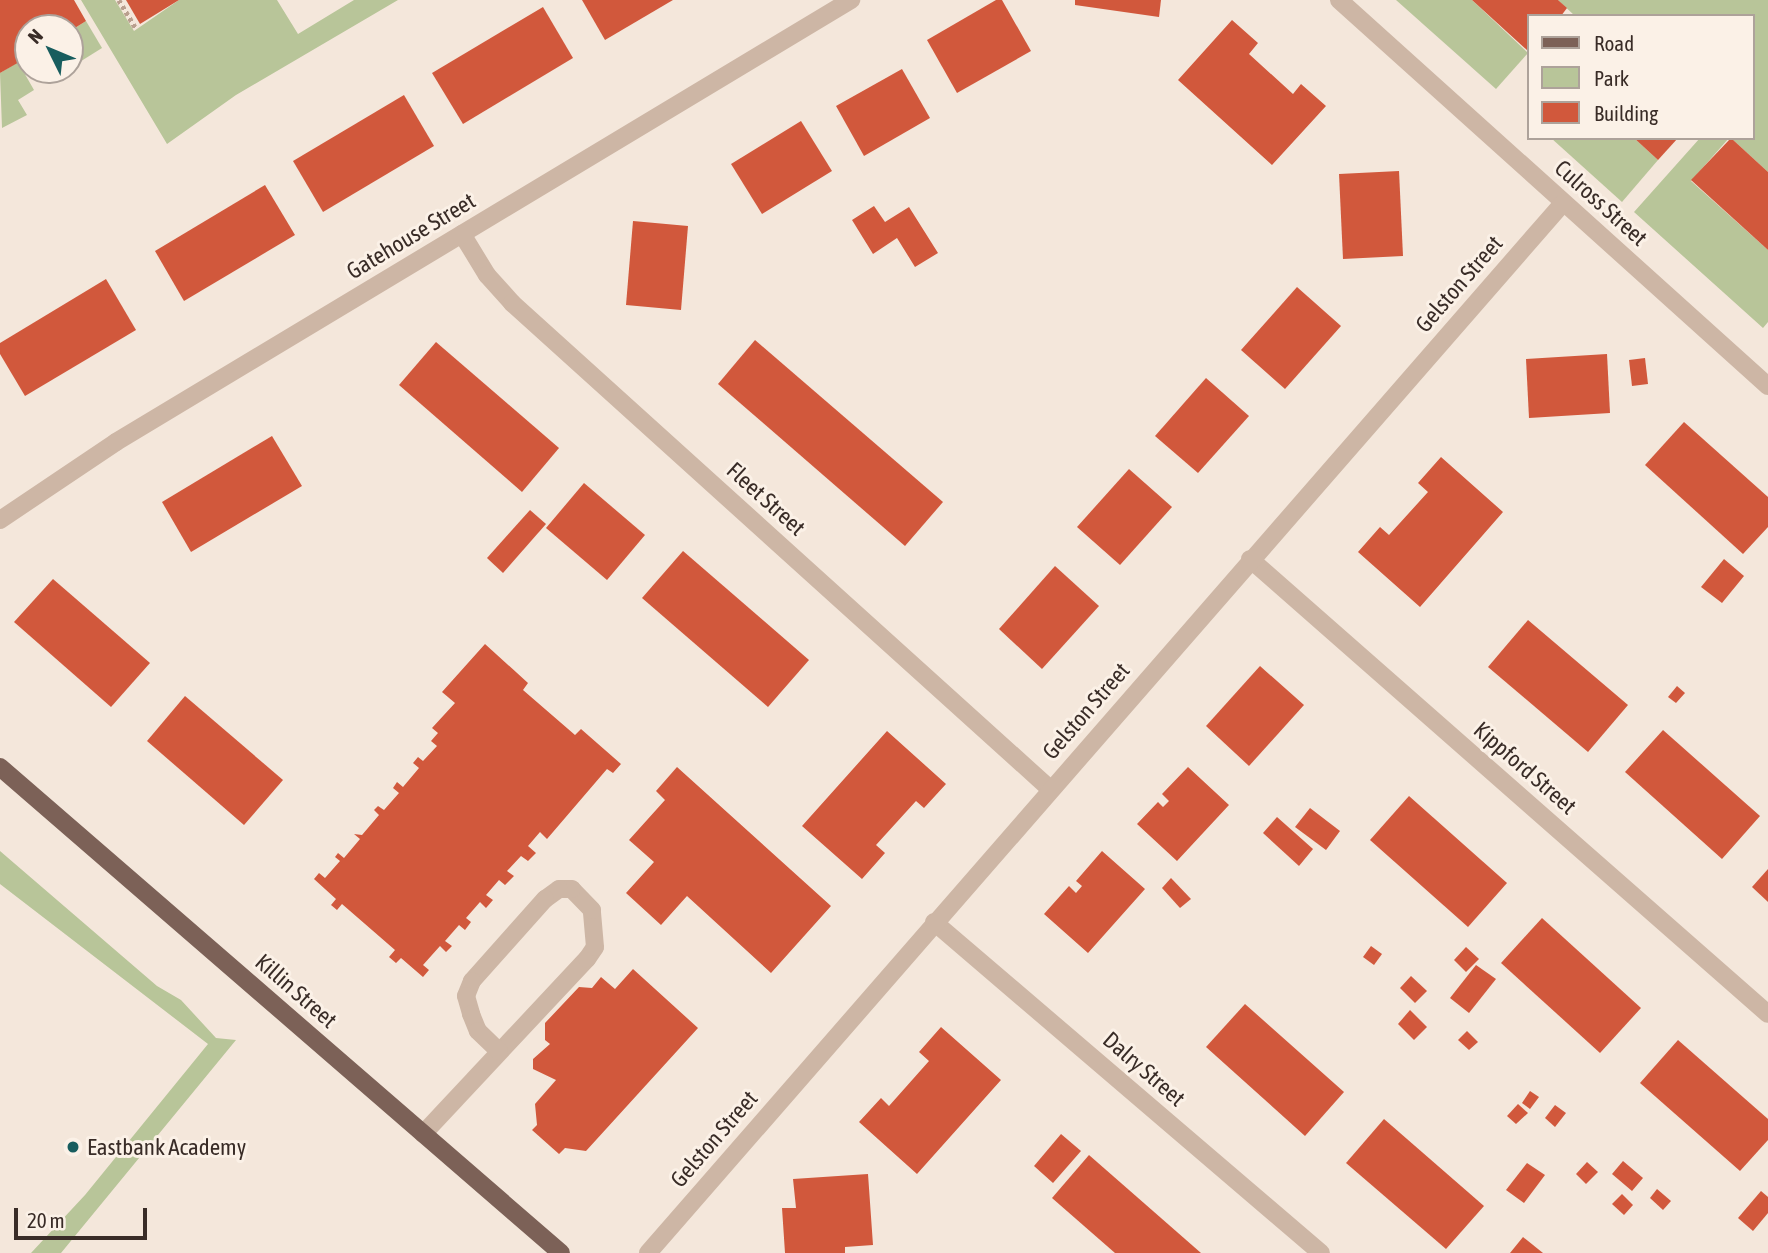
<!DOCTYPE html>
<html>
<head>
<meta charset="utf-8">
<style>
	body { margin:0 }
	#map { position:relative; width:1768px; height:1253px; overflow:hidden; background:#f4e7db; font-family:"Asap Condensed",sans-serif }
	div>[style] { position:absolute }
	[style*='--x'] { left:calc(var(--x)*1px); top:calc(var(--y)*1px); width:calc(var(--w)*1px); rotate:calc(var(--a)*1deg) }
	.green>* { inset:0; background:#b8c599 }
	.building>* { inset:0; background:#d1583c }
	.path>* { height:4.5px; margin-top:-2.25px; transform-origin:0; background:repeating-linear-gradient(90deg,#b99f8f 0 3.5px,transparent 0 7px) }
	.minor>* { height:18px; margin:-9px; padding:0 9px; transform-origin:9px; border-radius:9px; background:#cdb6a5 }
	.major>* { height:18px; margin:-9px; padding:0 9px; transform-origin:9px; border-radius:9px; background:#7c6157 }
	.dots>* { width:19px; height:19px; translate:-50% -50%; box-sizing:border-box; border:4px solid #fbf1e7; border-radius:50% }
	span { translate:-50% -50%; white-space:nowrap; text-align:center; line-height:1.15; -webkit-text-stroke:6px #fbf1e7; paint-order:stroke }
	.street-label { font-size:23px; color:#392c27 }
	.poi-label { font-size:23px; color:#392c27 }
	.left { translate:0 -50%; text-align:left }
	.legend { position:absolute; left:1527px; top:14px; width:228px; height:126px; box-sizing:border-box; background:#fbf1e7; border:2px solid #ada29a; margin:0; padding:9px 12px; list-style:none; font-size:21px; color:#392c27 }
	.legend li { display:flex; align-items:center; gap:14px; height:35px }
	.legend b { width:35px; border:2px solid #ada29a }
	.north { position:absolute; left:14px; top:14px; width:70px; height:70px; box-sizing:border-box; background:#fbf1e7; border:2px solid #ada29a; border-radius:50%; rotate:313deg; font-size:19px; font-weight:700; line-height:28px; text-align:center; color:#392c27 }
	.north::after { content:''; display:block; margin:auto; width:24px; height:32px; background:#185d5e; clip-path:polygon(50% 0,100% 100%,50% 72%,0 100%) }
	.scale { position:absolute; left:14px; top:1208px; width:133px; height:32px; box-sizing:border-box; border:4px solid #392c27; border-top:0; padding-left:9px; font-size:21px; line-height:24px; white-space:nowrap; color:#392c27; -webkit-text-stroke:5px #fbf1e7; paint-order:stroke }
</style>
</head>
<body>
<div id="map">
	<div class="green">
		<div style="clip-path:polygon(81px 0,115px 0,134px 31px,179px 0,277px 0,298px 34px,354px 0,398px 0,236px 95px,167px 144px)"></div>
		<div style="clip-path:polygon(1396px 0,1472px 0,1528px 53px,1496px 89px)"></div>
		<div style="clip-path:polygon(1558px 0,1768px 0,1768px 172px,1731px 138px,1752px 138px,1752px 16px,1575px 16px)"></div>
		<div style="clip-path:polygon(86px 21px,102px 48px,70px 68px,70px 31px)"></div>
		<div style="clip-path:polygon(18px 62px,34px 90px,18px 100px,27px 115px,2px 128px,0 73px)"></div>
		<div style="clip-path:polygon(1551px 138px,1634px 138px,1658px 160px,1622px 202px)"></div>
		<div style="clip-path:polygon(1700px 138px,1729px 138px,1691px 181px,1768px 250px,1768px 322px,1763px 328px,1634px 212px)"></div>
		<div style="clip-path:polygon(0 851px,157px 986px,181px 1000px,216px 1038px,236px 1040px,61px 1253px,31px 1253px,85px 1195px,208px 1044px,0 884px)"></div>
	</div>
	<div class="building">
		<div style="clip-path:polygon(0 0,74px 0,86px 21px,70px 31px,28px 28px,28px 57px,0 73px)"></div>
		<div style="clip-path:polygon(126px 0,179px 0,140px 24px)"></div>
		<div style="clip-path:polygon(582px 0,673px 0,605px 40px)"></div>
		<div style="clip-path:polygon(996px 0,1002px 0,1031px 51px,957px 93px,927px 40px)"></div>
		<div style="clip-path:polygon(1075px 0,1161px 0,1159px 17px,1075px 5px)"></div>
		<div style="clip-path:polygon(1472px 0,1558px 0,1567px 8px,1561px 16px,1528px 16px,1528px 51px)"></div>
		<div style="clip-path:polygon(543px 7px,573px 58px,463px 124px,432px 73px)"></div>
		<div style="clip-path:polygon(1232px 20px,1258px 43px,1249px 54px,1293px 94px,1301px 84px,1326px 106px,1272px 165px,1178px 80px)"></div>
		<div style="clip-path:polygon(902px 69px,930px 118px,864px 156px,836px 106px)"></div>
		<div style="clip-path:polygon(404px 95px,434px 146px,323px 212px,293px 161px)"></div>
		<div style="clip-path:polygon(801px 121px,832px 171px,762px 214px,731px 164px)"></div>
		<div style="clip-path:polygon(1634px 138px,1678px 138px,1658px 160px)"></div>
		<div style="clip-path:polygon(1731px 138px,1768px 172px,1768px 250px,1691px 180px)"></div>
		<div style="clip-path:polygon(1399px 171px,1403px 256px,1343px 259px,1339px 174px)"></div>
		<div style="clip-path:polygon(265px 185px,295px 235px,184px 301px,155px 251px)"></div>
		<div style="clip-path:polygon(874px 206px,885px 222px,909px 207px,938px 253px,915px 267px,897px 238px,873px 254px,852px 220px)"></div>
		<div style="clip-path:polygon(633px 221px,688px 226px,681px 310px,626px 305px)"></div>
		<div style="clip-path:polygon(106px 279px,136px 330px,25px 396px,0 354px,0 343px)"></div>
		<div style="clip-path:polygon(1297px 287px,1341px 326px,1285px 389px,1241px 350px)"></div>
		<div style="clip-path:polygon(755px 340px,943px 502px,905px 546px,718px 384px)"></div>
		<div style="clip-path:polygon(436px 342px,559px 448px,522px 492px,399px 385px)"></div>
		<div style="clip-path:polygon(1607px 354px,1610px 413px,1529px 418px,1526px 359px)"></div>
		<div style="clip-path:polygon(1645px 358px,1648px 384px,1632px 386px,1629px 360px)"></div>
		<div style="clip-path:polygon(1206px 378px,1249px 416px,1198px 473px,1155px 436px)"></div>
		<div style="clip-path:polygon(1684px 422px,1768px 497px,1768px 527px,1743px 554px,1645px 465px)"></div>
		<div style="clip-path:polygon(272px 436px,302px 486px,191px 552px,162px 502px)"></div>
		<div style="clip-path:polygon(1441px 457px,1503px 512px,1420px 607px,1358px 552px,1380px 527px,1389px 535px,1428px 492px,1418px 483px)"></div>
		<div style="clip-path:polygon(1129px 469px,1172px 507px,1120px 565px,1077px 527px)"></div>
		<div style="clip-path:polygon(584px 483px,645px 535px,607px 580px,546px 528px)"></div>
		<div style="clip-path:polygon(530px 510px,546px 524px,503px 573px,487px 558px)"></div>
		<div style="clip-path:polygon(683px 551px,809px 660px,768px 707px,642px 598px)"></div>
		<div style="clip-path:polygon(1724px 559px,1744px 576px,1722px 603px,1701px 587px)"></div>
		<div style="clip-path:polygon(1055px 566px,1099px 606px,1042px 669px,999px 629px)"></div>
		<div style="clip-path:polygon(53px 579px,150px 663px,111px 707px,14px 622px)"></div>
		<div style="clip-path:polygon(1528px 620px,1628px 705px,1588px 752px,1488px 667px)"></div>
		<div style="clip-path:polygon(485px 644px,528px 683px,523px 690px,575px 735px,581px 729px,621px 764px,613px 773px,607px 769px,547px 839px,540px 832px,528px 846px,536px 853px,528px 861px,521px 856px,507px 871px,514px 876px,505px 885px,499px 880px,486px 895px,493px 900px,486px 908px,480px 902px,466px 918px,471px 922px,465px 930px,459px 925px,445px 941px,452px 946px,446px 952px,440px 946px,423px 965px,429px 970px,423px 977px,401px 958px,396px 963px,389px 957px,395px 950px,342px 904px,337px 910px,331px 905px,336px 899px,314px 879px,319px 873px,325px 878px,340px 861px,335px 857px,338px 853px,344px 858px,360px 839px,354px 834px,362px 835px,379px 815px,374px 810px,378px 806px,384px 810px,399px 793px,393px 788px,397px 782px,403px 787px,419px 768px,413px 763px,418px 757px,423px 761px,437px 746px,431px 741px,438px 733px,432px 728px,455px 703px,442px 692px)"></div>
		<div style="clip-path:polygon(1260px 666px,1304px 705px,1249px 766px,1206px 726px)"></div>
		<div style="clip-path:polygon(1677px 686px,1685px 693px,1676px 703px,1668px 697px)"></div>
		<div style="clip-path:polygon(185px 696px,283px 780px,244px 825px,147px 741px)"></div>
		<div style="clip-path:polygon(1663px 730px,1760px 816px,1722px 859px,1625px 772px)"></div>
		<div style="clip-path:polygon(887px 731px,946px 784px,924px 808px,916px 801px,876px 845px,885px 853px,862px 879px,802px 826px)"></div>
		<div style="clip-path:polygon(677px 767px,831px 906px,771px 973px,687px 896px,661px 925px,626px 893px,654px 862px,629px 840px,665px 800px,656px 791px)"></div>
		<div style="clip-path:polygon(1188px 767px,1229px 805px,1177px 861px,1137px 824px,1158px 802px,1163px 807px,1169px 801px,1162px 794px)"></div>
		<div style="clip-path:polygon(1409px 796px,1507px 883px,1468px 927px,1370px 840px)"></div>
		<div style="clip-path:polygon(1310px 808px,1340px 831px,1326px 850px,1295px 827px)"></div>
		<div style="clip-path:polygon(1277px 817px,1313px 849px,1299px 866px,1263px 833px)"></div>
		<div style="clip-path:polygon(1102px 851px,1145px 889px,1088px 953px,1044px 914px,1069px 886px,1076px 893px,1082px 886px,1076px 881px)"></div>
		<div style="clip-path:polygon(1768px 869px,1768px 902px,1752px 887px)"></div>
		<div style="clip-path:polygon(1171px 878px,1191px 899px,1180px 908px,1162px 888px)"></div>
		<div style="clip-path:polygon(1542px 918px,1641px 1008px,1600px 1053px,1501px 963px)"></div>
		<div style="clip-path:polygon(1371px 946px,1382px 954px,1374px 965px,1363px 957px)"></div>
		<div style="clip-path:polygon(1466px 947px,1479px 959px,1466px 972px,1454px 960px)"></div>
		<div style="clip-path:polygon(1476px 965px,1496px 979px,1469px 1013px,1450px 998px)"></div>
		<div style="clip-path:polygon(633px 969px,698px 1028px,586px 1151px,565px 1148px,559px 1154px,532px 1130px,537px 1125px,535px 1104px,556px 1080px,533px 1069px,533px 1059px,550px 1044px,545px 1040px,545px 1023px,579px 987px,592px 988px,601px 977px,615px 989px)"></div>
		<div style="clip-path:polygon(1411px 976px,1427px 991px,1415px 1003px,1400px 988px)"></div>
		<div style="clip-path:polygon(1245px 1004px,1344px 1092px,1305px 1136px,1206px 1047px)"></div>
		<div style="clip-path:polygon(1410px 1010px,1427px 1027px,1414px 1040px,1398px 1024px)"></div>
		<div style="clip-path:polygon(941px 1027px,1001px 1080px,917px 1174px,859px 1122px,881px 1098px,889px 1106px,929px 1061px,919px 1052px)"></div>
		<div style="clip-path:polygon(1467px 1031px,1478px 1042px,1469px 1050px,1458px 1040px)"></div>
		<div style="clip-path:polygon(1678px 1040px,1768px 1119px,1768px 1140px,1740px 1171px,1640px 1083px)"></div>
		<div style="clip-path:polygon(1530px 1091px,1539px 1097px,1530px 1109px,1522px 1103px)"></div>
		<div style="clip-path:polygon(1518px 1104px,1528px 1113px,1516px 1124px,1507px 1116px)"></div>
		<div style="clip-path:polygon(1555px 1105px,1566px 1113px,1555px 1127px,1545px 1118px)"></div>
		<div style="clip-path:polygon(1384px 1119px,1484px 1206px,1446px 1249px,1346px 1163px)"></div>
		<div style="clip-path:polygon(1061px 1134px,1081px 1151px,1053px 1183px,1034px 1166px)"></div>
		<div style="clip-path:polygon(1089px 1155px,1201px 1253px,1115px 1253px,1052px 1198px)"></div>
		<div style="clip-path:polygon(1623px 1161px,1643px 1178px,1632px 1191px,1612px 1174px)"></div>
		<div style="clip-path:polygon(1587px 1162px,1598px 1172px,1586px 1184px,1576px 1174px)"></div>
		<div style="clip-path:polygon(1527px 1163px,1545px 1175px,1524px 1203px,1506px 1190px)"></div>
		<div style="clip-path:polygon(868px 1174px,873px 1245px,845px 1247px,845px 1253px,785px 1253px,782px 1208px,796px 1208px,793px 1179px)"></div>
		<div style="clip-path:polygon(1657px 1189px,1671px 1201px,1663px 1210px,1650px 1198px)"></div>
		<div style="clip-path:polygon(1761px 1191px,1768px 1197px,1768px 1213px,1753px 1231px,1738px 1218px)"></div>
		<div style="clip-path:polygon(1622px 1194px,1633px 1205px,1624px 1215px,1612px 1204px)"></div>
		<div style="clip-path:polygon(1523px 1237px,1543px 1253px,1510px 1253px)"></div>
	</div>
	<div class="path">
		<div style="--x:119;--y:0;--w:33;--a:59"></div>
	</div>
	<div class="minor">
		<div style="--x:1339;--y:0;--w:577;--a:41.98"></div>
		<div style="--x:462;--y:234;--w:48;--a:58.6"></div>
		<div style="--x:487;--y:275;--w:38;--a:48"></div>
		<div style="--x:512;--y:303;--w:725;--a:42.09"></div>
		<div style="--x:0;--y:520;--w:140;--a:-33.9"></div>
		<div style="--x:116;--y:442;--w:858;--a:-31.02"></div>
		<div style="--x:1250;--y:559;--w:689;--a:41.3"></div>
		<div style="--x:934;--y:922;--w:509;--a:40.54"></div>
		<div style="--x:423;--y:1134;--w:240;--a:-46.9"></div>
		<div style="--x:587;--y:959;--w:14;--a:-56"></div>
		<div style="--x:595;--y:947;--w:37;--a:-95"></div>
		<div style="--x:592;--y:910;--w:29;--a:-134"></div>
		<div style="--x:572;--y:889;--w:13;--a:180"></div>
		<div style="--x:559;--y:889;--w:17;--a:144"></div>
		<div style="--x:545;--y:899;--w:110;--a:131.7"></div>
		<div style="--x:472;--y:981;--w:16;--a:112"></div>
		<div style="--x:466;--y:996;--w:19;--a:74"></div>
		<div style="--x:471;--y:1014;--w:18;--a:68"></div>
		<div style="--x:478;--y:1031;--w:29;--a:44"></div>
		<div style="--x:648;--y:1253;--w:1393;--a:-48.93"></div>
	</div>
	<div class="major">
		<div style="--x:0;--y:767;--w:742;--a:40.9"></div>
	</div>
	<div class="dots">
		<div style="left:73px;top:1147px;background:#185d5e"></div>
	</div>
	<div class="street-label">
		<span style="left:1601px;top:203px;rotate:42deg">Culross Street</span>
		<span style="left:411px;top:236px;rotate:-31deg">Gatehouse Street</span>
		<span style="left:1459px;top:284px;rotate:-49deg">Gelston Street</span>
		<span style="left:766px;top:499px;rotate:42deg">Fleet Street</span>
		<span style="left:1086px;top:711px;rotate:-49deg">Gelston Street</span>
		<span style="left:1525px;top:768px;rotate:41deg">Kippford Street</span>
		<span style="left:296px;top:991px;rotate:41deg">Killin Street</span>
		<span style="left:1144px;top:1069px;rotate:41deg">Dalry Street</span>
		<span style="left:714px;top:1139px;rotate:-49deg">Gelston Street</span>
	</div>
	<div class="poi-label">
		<span class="left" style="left:87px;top:1147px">Eastbank Academy</span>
	</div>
	<ul class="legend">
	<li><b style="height:9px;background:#7c6157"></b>Road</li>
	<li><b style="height:19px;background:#b8c599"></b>Park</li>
	<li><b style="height:19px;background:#d1583c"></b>Building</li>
	</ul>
	<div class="north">N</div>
	<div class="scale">20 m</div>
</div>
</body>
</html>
